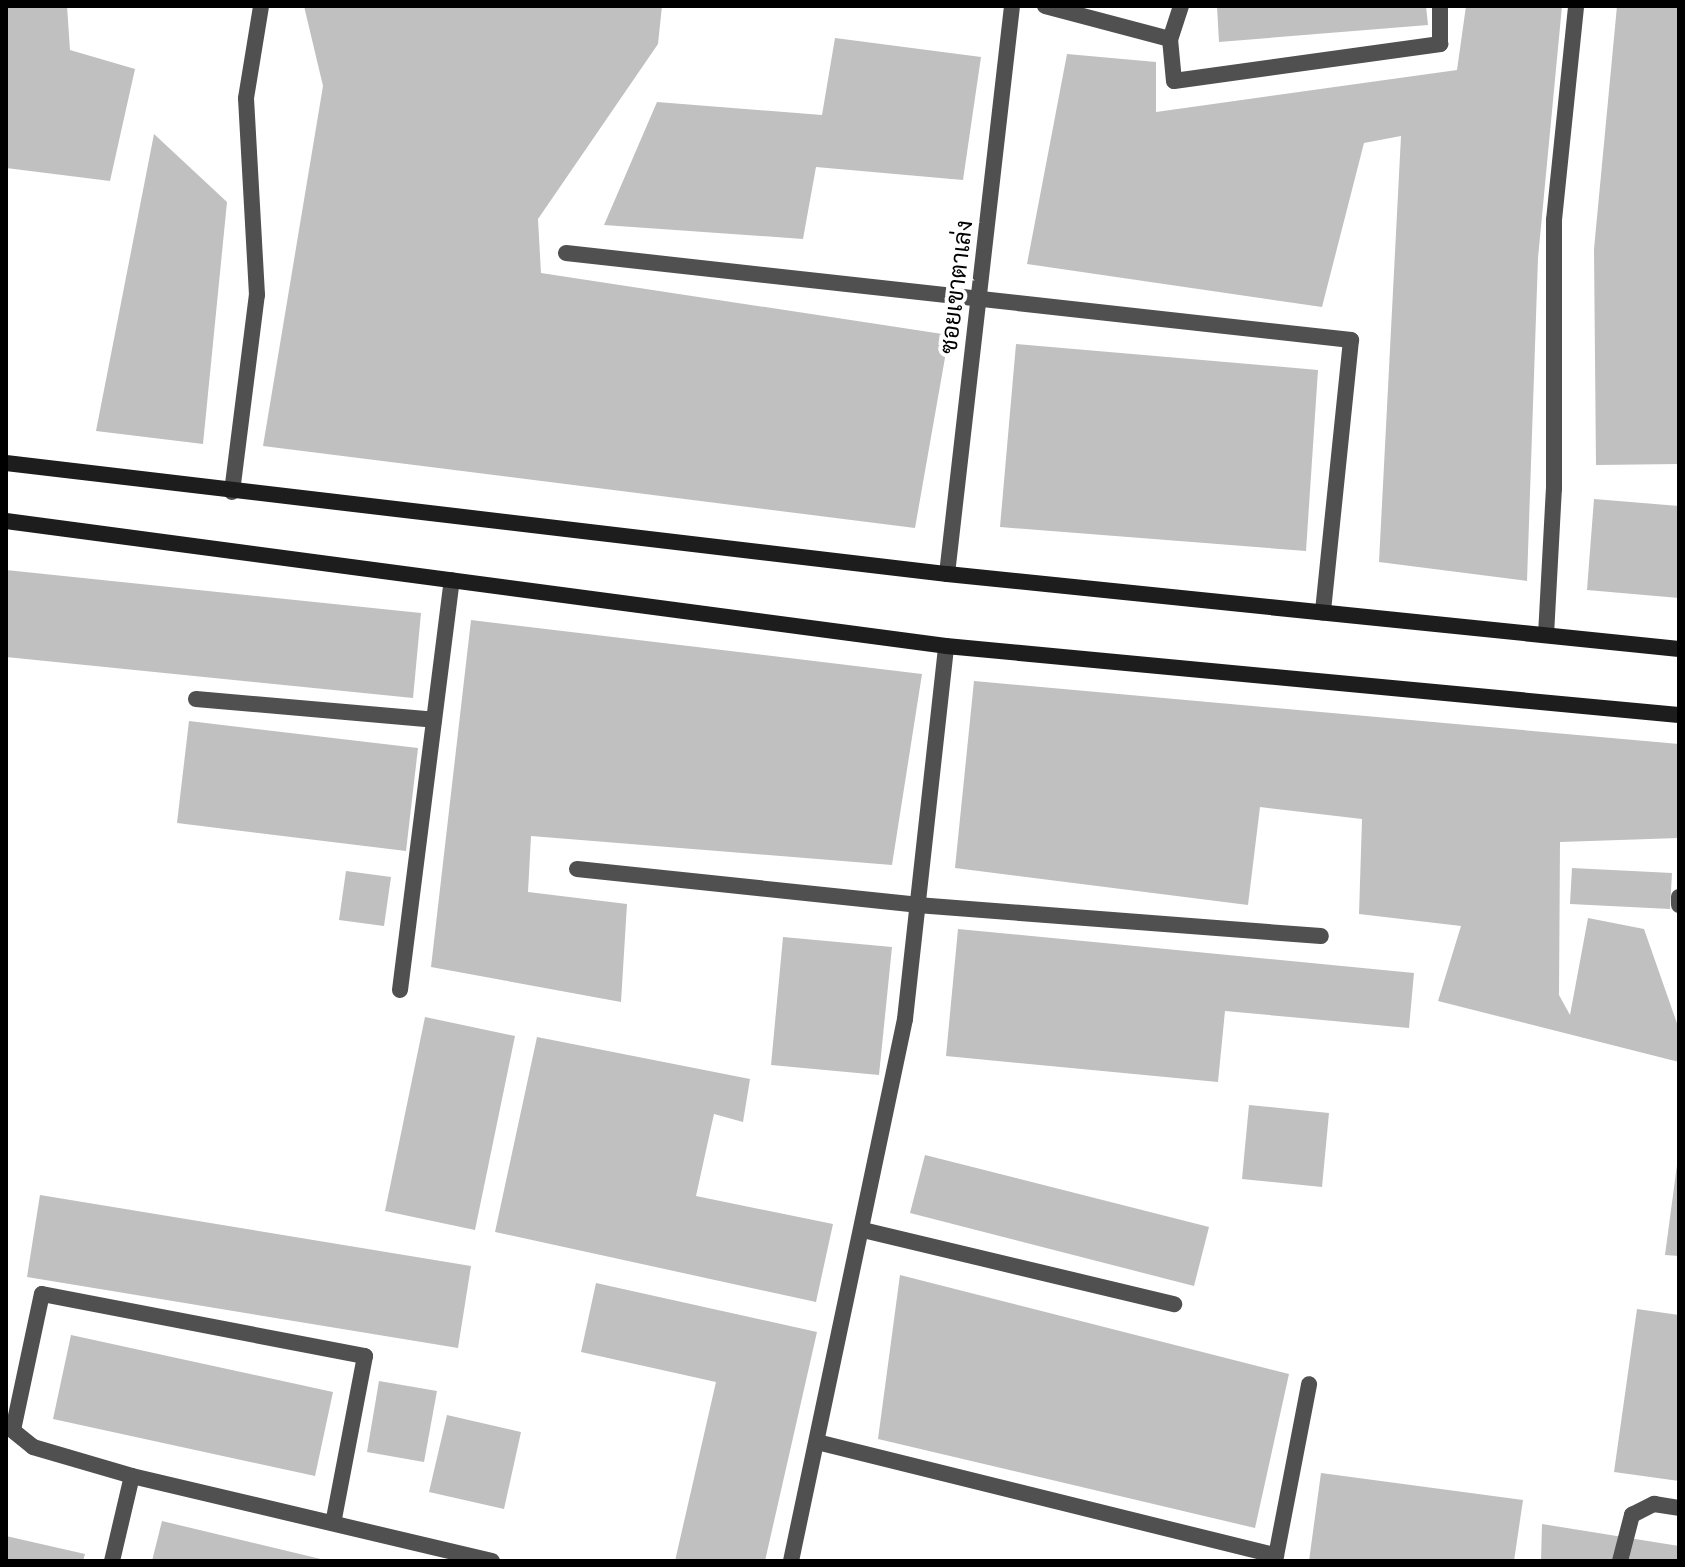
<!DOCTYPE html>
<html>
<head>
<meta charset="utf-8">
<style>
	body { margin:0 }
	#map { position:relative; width:1685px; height:1567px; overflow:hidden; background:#fff; font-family:Raleway,Sarabun,sans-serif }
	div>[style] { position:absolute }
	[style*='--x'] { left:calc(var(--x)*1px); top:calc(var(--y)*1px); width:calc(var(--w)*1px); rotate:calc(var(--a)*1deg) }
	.building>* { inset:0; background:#c0c0c0 }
	.minor>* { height:16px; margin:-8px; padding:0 8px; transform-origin:8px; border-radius:8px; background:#505050 }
	.secondary>* { height:16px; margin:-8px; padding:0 8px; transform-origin:8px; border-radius:8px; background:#1d1d1d }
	span { translate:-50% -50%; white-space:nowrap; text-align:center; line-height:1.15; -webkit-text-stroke:8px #fff; paint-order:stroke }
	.street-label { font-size:24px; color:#000 }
	.frame { position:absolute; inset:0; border:8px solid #000; pointer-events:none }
</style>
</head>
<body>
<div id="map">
	<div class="building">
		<div style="clip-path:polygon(6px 6px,67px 6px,70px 50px,135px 69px,110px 181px,6px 168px)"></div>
		<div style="clip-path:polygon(304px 6px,662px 6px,658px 44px,538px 219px,541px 273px,949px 335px,915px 528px,263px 446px,323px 86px)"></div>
		<div style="clip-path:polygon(1217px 6px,1426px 6px,1428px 25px,1219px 42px)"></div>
		<div style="clip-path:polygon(1466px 6px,1562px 6px,1538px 258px,1527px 581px,1379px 562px,1401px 136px,1364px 143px,1322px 307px,1027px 264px,1067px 54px,1156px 62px,1156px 112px,1457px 70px)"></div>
		<div style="clip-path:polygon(1617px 6px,1679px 6px,1679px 464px,1596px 465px,1594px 249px)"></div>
		<div style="clip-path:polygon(835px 38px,981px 57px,963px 180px,816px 167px,803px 239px,604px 225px,657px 102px,822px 115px)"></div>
		<div style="clip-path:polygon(154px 134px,227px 202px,203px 444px,96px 431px)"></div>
		<div style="clip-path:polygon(1016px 344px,1318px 370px,1306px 551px,1000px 527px)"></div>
		<div style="clip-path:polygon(1594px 499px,1679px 506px,1679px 598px,1587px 590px)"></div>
		<div style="clip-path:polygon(6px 570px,421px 613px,413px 698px,6px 657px)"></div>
		<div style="clip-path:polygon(471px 620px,922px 674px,892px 865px,531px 836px,528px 892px,627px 904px,621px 1002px,431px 967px)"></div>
		<div style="clip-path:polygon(974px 681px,1679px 744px,1679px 838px,1560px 842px,1559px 995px,1570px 1015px,1588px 918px,1644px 929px,1679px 1029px,1679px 1062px,1438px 1001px,1461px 926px,1359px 914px,1362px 819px,1260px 807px,1248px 905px,955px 868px)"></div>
		<div style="clip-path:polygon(189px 721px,418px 748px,406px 851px,177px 823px)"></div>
		<div style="clip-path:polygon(1572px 868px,1672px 873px,1670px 909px,1570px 904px)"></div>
		<div style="clip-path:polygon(346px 871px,391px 877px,384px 926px,339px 920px)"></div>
		<div style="clip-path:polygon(958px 929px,1414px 973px,1409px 1028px,1225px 1011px,1218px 1082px,946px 1056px)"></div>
		<div style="clip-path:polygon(783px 937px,892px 947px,879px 1075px,771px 1065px)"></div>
		<div style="clip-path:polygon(425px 1017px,515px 1036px,475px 1230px,385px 1211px)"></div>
		<div style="clip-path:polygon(537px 1037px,750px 1079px,743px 1122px,714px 1114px,696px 1196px,833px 1224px,816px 1302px,495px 1232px)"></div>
		<div style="clip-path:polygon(1249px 1105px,1329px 1113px,1322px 1187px,1242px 1179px)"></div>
		<div style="clip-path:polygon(925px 1155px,1209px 1227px,1194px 1286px,910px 1213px)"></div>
		<div style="clip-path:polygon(1677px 1165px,1679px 1165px,1679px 1256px,1665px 1255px)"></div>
		<div style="clip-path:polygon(40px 1195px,471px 1266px,458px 1348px,27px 1277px)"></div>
		<div style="clip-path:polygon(900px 1275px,1289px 1374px,1255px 1528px,878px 1439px)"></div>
		<div style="clip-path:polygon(596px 1283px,817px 1332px,765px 1561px,675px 1561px,716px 1382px,581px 1352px)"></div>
		<div style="clip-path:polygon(1637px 1309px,1679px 1315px,1679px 1481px,1614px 1472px)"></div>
		<div style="clip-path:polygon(71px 1335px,333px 1392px,315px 1476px,53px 1419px)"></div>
		<div style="clip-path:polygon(379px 1381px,437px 1391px,424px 1462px,367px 1452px)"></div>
		<div style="clip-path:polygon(447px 1415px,521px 1432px,504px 1509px,429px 1492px)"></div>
		<div style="clip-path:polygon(1321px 1473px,1523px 1500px,1514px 1561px,1309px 1561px)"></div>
		<div style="clip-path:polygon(162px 1521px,325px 1560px,325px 1561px,152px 1561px)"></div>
		<div style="clip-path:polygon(1542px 1524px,1679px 1546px,1679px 1561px,1541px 1561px)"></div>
		<div style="clip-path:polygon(6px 1536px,85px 1554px,83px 1561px,6px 1561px)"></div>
	</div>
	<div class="minor">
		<div style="--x:1045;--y:6;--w:129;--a:14.8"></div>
		<div style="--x:1181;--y:6;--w:35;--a:108"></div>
		<div style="--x:1170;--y:39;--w:42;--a:84.6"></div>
		<div style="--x:1174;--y:81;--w:269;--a:-7.9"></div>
		<div style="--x:1440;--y:44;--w:38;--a:-90"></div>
		<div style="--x:566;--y:253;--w:790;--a:6.32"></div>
		<div style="--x:1351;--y:340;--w:274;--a:95.9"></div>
		<div style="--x:232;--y:492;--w:199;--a:-82.8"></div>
		<div style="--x:257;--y:295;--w:197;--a:-93.2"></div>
		<div style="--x:246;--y:98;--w:93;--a:-80.7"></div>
		<div style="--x:947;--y:574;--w:572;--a:-83.47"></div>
		<div style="--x:1546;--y:635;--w:146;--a:-86.9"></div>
		<div style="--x:1554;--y:489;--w:269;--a:-90"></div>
		<div style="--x:1554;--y:220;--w:215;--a:-84.1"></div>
		<div style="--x:196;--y:699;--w:239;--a:5"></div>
		<div style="--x:577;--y:869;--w:342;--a:6"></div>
		<div style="--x:917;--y:905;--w:405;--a:4.4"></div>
		<div style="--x:1679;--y:897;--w:8;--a:90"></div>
		<div style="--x:400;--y:990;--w:413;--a:-82.8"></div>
		<div style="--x:863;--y:1230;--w:320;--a:13.4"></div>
		<div style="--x:6;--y:1425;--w:35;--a:39"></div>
		<div style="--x:33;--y:1447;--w:103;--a:16.3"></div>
		<div style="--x:132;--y:1476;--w:370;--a:13.3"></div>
		<div style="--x:13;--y:1430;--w:139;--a:-78"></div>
		<div style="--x:42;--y:1294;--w:329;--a:10.9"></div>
		<div style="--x:365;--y:1356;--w:170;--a:100.8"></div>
		<div style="--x:817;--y:1442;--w:473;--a:13.9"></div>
		<div style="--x:1276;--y:1556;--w:175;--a:-79.1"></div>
		<div style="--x:112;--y:1561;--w:87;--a:-76.8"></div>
		<div style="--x:791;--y:1561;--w:554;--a:-78.12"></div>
		<div style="--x:905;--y:1019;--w:375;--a:-83.7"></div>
		<div style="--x:1620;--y:1561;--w:48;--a:-75.4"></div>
		<div style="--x:1632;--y:1515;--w:25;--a:-27"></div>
		<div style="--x:1654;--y:1504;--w:25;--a:9"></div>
	</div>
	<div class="secondary">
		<div style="--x:6;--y:463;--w:948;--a:6.73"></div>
		<div style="--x:947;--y:574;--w:736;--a:5.85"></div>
		<div style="--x:6;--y:521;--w:948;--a:7.57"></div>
		<div style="--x:946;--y:646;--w:736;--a:5.38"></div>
	</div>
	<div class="street-label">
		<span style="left:956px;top:287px;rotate:-83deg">ซอยเขาตาเล่ง</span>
	</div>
	<div class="frame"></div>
</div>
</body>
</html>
